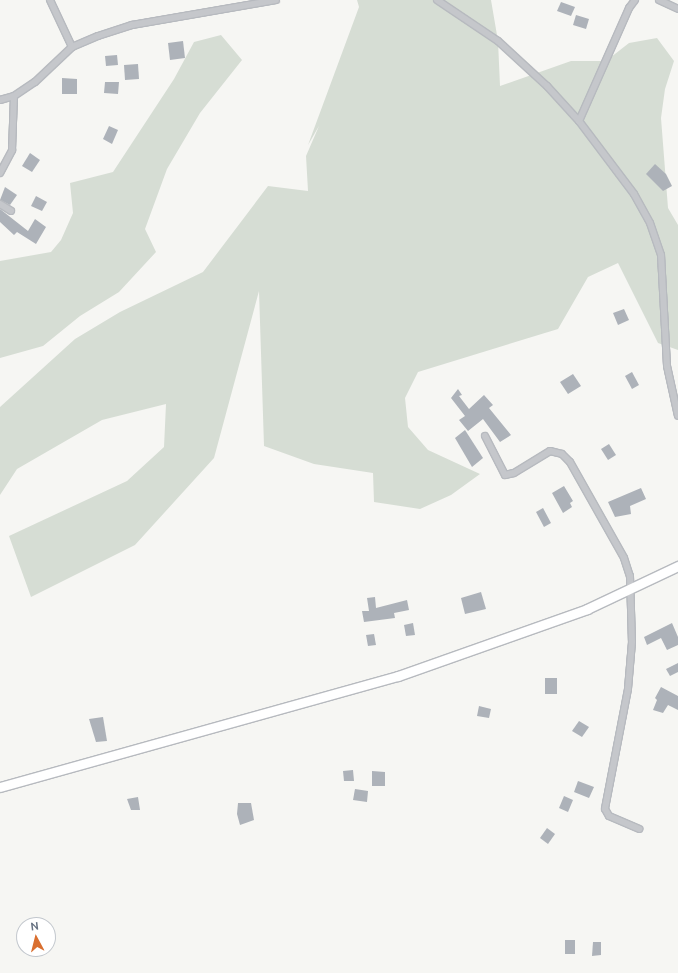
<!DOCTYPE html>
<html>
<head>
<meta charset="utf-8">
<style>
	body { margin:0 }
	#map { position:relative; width:678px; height:973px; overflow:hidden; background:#f6f6f3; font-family:Ubuntu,sans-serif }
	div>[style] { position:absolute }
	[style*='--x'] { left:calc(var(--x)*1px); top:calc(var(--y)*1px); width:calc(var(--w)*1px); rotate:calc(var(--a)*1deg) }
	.green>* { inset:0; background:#d6ddd4 }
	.building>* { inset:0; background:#adb2b9 }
	.roads { filter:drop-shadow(1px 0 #b7babf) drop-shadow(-1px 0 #b7babf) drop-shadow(0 1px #b7babf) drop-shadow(0 -1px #b7babf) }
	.street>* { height:6px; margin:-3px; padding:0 3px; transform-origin:3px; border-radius:3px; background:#c5c7cb }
	.secondary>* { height:9px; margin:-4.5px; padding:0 4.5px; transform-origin:4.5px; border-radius:4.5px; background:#fff }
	span { translate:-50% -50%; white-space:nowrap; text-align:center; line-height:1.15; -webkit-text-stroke:4px #fff; paint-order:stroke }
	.north { position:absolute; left:16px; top:917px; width:40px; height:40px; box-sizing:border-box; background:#fff; border:1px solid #c2c7cd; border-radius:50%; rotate:353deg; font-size:11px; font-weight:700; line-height:16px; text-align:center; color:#677282 }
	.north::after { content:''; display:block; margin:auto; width:14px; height:18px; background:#d96f30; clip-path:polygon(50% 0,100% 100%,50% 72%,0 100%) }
</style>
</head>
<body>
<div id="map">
	<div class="green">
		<div style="clip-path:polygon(357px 0,491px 0,498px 41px,500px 86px,571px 61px,606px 61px,629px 43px,657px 38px,674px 61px,665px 89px,661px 118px,668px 208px,678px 225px,678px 350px,658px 343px,618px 263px,588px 277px,558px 329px,418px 372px,405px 398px,408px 427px,428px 450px,480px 474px,451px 495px,420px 509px,374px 502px,373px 473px,314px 464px,264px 446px,259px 291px,214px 458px,135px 545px,31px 597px,9px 536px,127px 481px,164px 447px,166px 404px,102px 420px,17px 469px,0 495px,0 407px,75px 339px,120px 312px,203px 272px,268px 186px,308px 191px,306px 156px,319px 126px,308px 145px,359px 7px)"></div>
		<div style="clip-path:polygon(221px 35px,242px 60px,200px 113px,167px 169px,145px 229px,156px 252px,119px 292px,80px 316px,43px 346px,0 358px,0 261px,51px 252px,61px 240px,73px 213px,70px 183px,113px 172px,174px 79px,194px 42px)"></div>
	</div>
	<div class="building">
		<div style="clip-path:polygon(561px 2px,575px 7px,571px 16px,557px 11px)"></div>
		<div style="clip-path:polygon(576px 15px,589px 19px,586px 29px,573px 25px)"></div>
		<div style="clip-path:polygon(183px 41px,185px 58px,170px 60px,168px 43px)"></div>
		<div style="clip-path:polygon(117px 55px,118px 65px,106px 66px,105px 56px)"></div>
		<div style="clip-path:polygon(138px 64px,139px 79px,125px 80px,124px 65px)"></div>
		<div style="clip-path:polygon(62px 78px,77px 79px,77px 94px,62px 94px)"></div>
		<div style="clip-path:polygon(105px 82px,119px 82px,118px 94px,104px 93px)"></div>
		<div style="clip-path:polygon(109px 126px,118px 130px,112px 144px,103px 139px)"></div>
		<div style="clip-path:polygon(30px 153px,40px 160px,32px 172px,22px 166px)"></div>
		<div style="clip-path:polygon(655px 164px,666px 174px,672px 186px,663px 191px,646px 174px)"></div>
		<div style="clip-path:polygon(5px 187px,17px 195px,10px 205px,0 200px)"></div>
		<div style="clip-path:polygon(36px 196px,47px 202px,42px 211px,31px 206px)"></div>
		<div style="clip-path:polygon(0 209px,28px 231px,35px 219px,46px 227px,36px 244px,17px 232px,14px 235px,0 222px)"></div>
		<div style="clip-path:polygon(624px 309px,629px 320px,618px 325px,613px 313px)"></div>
		<div style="clip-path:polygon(632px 372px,639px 385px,632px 389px,625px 376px)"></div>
		<div style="clip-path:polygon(573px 374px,581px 386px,568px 394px,560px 382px)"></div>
		<div style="clip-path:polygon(458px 389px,462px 395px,459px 396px,469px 409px,484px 395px,493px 405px,489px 408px,511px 435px,500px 442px,483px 419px,468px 431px,459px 420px,465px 416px,451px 398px)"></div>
		<div style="clip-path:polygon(465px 430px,483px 458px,472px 467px,455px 438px)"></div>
		<div style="clip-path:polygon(609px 444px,616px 455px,608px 460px,601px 449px)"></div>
		<div style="clip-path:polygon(564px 486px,573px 501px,570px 503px,572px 507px,563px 513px,552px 493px)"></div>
		<div style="clip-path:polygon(641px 488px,646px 499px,630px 506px,631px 514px,615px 517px,608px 502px)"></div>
		<div style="clip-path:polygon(543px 508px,551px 523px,544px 527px,536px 512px)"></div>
		<div style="clip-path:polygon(481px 592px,486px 609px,465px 614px,461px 598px)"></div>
		<div style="clip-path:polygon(375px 597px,376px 608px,407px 600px,409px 610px,394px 613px,395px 618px,364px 622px,362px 611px,369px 611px,367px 598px)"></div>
		<div style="clip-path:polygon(413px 623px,415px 635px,406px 636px,404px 625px)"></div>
		<div style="clip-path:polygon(672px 623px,678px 637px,678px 645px,667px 650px,661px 638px,647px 645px,644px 637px)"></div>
		<div style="clip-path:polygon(374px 634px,376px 645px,368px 646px,366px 635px)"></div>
		<div style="clip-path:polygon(678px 663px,678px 672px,670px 676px,666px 669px)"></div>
		<div style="clip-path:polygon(545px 678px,557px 678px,557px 694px,545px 694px)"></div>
		<div style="clip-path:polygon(661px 687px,678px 696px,678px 710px,668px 705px,663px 713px,653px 710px,657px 700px,655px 698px)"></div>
		<div style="clip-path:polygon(479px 706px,491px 709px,489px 718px,477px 716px)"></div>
		<div style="clip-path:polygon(103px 717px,107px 741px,96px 742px,89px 719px)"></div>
		<div style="clip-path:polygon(579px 721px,589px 727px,582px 737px,572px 731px)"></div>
		<div style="clip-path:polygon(353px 770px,354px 781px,344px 781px,343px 771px)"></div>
		<div style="clip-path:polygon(372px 771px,385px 772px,385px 786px,372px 786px)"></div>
		<div style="clip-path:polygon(578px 781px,594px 787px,589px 798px,574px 792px)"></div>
		<div style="clip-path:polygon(355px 789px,368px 791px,367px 802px,353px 800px)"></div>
		<div style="clip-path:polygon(564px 796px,573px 800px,568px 812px,559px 808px)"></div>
		<div style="clip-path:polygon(138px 797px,140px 810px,131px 810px,127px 799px)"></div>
		<div style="clip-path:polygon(238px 803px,251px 803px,254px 820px,240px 825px,237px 814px)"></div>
		<div style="clip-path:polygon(547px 828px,555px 834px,548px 844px,540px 838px)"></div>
		<div style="clip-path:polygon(565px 940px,575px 940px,575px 954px,565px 954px)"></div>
		<div style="clip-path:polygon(593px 942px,601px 942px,601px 955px,592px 956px)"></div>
	</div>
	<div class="roads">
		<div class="street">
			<div style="--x:50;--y:0;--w:52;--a:64.9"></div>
			<div style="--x:437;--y:0;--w:73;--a:33.9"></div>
			<div style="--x:498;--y:41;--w:67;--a:42.6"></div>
			<div style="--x:547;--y:86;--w:47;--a:47.6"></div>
			<div style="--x:579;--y:121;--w:91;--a:53"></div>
			<div style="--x:634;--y:194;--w:33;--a:61"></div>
			<div style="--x:650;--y:223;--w:34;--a:71"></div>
			<div style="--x:661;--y:255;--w:111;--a:86.9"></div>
			<div style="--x:667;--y:366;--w:51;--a:77.6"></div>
			<div style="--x:659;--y:0;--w:21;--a:25"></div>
			<div style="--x:0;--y:100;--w:15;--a:-16"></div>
			<div style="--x:14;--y:96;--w:25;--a:-34"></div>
			<div style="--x:35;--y:82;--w:51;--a:-43.4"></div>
			<div style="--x:72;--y:47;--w:28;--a:-23"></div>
			<div style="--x:98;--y:36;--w:36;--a:-18"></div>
			<div style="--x:132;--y:25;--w:146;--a:-9.8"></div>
			<div style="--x:579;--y:121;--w:124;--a:-66.1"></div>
			<div style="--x:629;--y:8;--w:10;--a:-53"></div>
			<div style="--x:0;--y:173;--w:26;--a:-62"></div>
			<div style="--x:12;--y:150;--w:54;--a:-87.9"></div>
			<div style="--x:0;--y:204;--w:13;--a:32"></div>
			<div style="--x:485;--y:436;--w:44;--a:62.9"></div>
			<div style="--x:505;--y:475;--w:9;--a:-13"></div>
			<div style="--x:514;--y:473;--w:42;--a:-31.4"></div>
			<div style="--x:550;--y:451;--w:12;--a:14"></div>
			<div style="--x:562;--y:454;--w:11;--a:45"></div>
			<div style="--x:570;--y:462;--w:110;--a:60.6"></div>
			<div style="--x:624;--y:558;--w:19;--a:72"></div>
			<div style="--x:630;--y:576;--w:66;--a:88.3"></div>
			<div style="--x:632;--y:642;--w:47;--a:94.9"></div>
			<div style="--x:628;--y:689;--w:122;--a:100.9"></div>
			<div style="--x:605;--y:809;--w:8;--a:60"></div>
			<div style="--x:609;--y:816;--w:33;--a:23"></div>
		</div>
		<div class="secondary">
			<div style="--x:0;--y:787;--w:413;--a:-15.6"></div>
			<div style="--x:398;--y:676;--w:201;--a:-19.5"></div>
			<div style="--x:587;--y:609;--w:101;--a:-25.3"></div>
		</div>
	</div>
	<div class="north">N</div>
</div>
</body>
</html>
